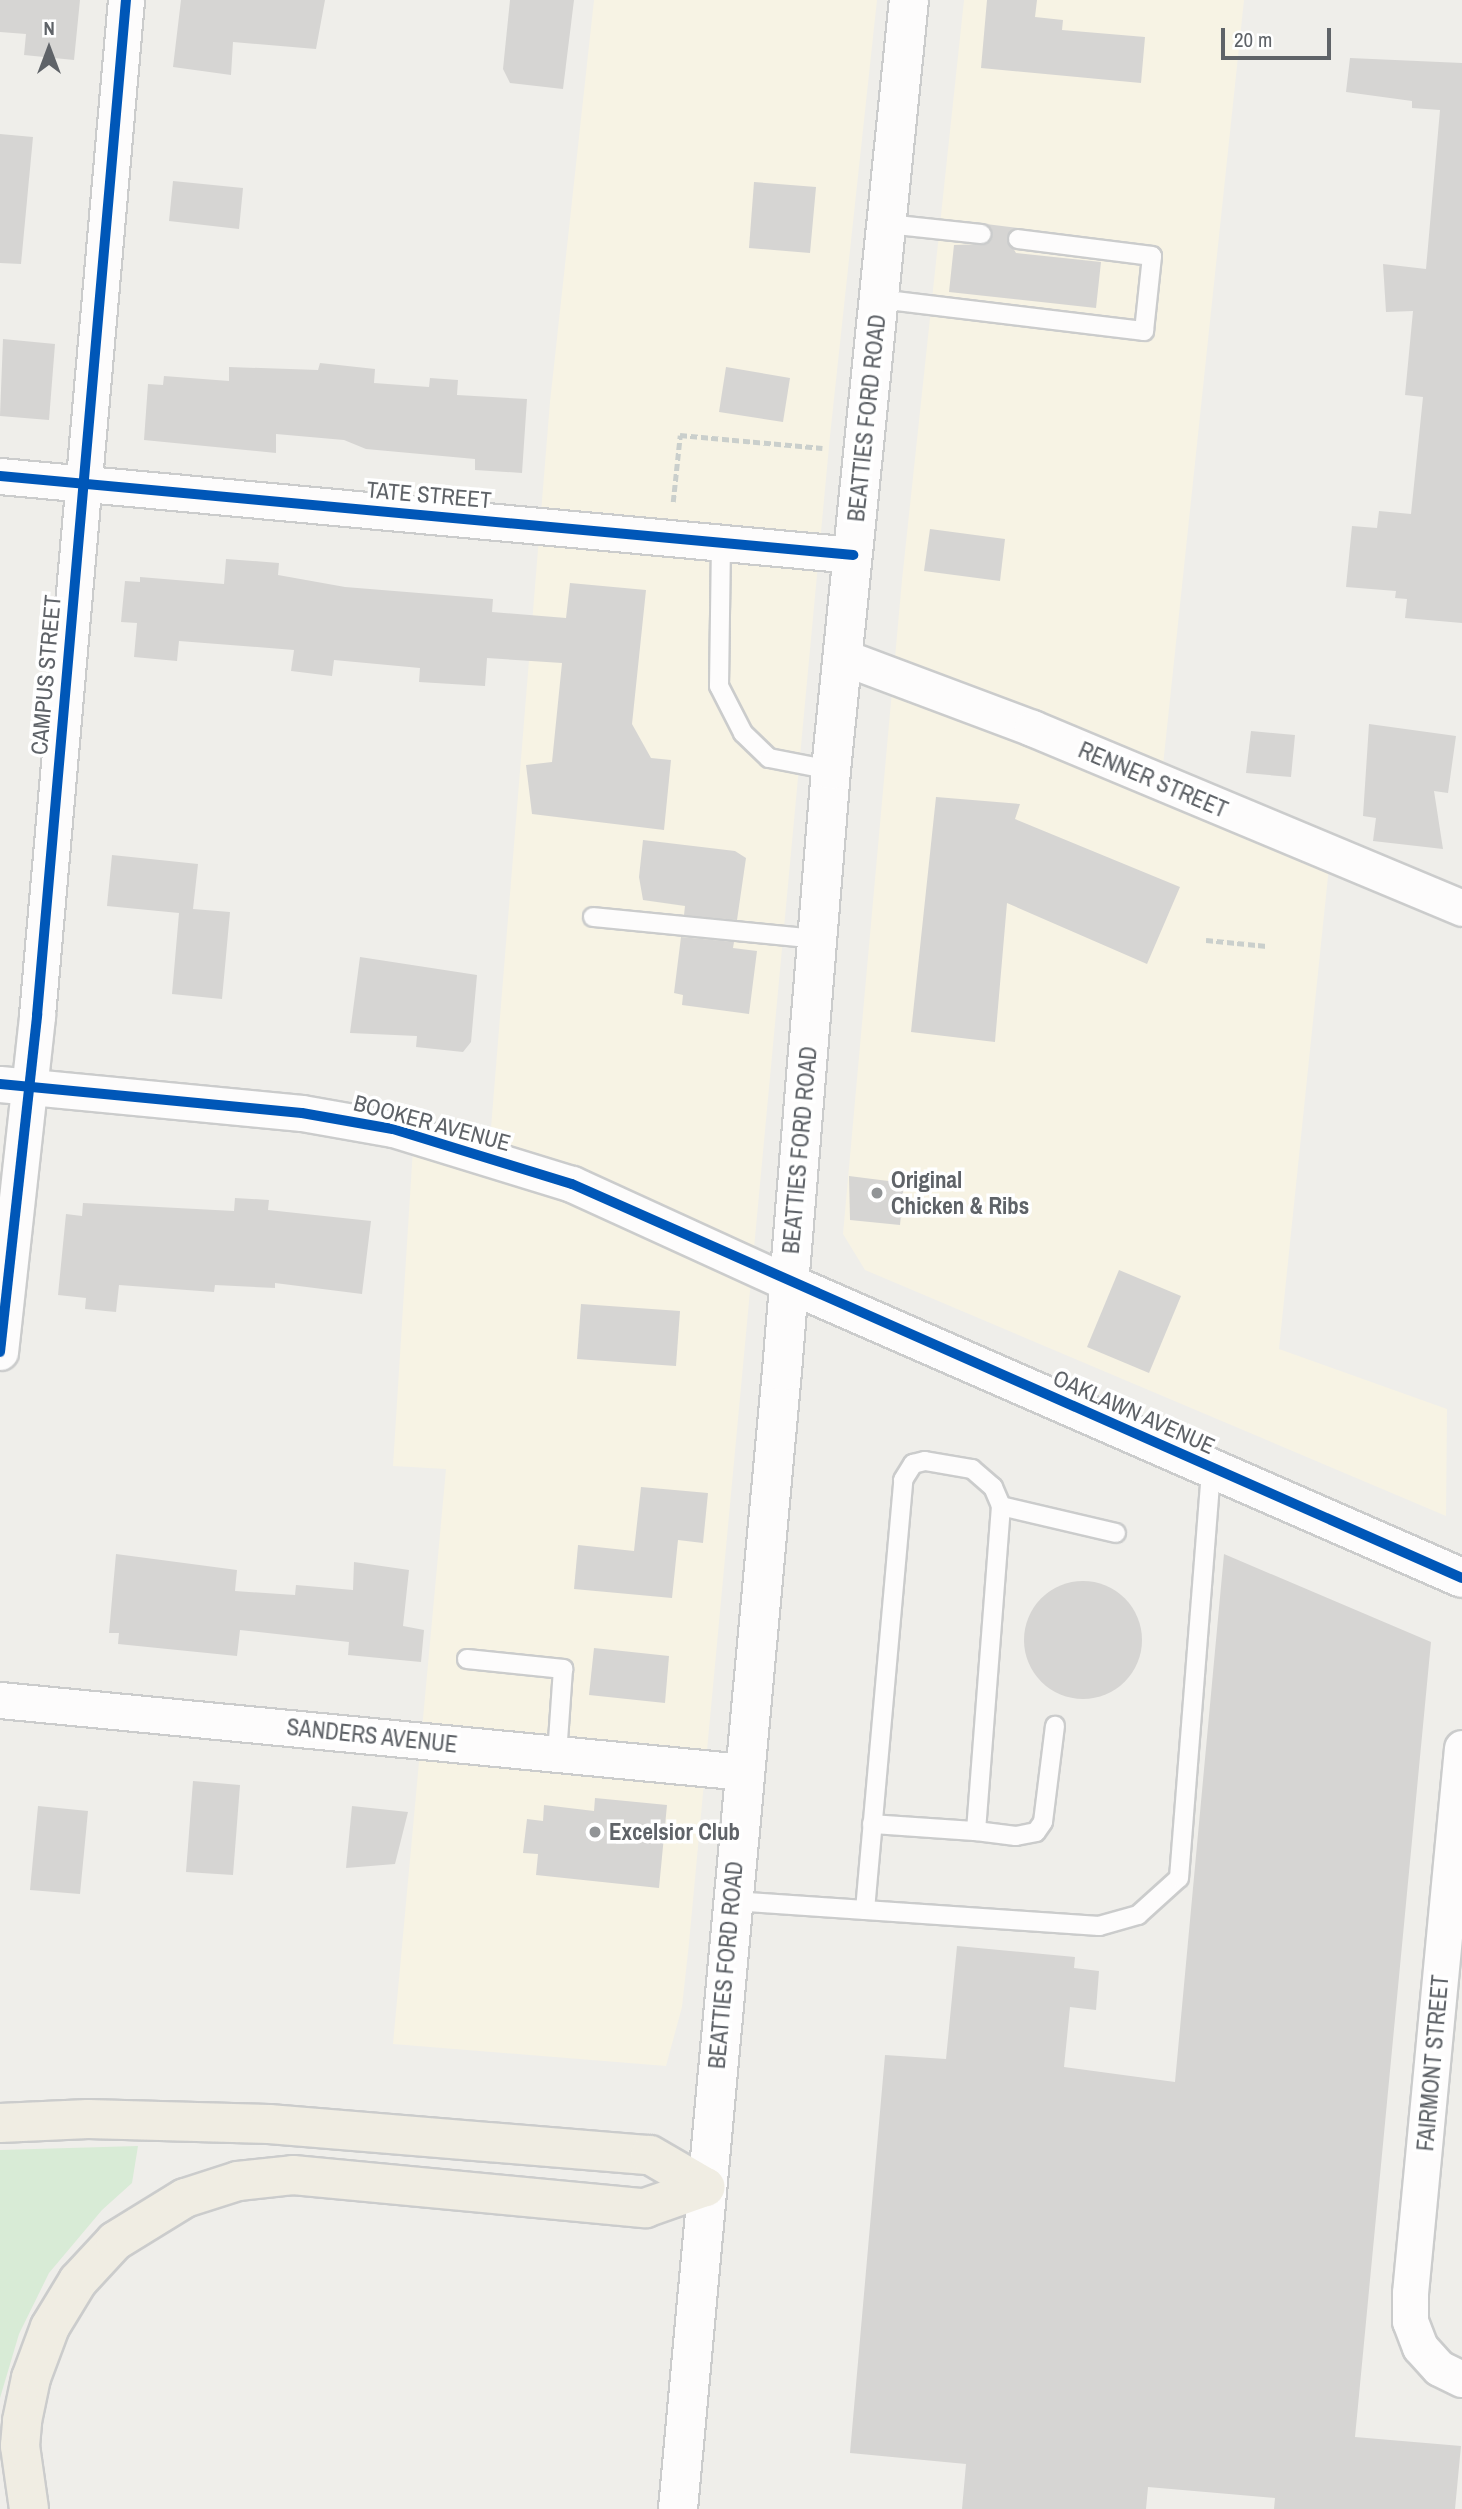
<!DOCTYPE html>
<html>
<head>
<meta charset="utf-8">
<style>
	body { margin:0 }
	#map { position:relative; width:1462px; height:2509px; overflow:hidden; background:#efeeea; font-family:"Archivo Narrow",sans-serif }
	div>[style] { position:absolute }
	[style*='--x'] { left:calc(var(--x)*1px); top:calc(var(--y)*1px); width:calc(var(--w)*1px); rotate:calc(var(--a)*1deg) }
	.commercial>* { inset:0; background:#f7f3e4 }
	.green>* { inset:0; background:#d8ebd6 }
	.building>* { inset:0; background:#d6d5d3 }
	.round { border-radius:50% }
	.path>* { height:4.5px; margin-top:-2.25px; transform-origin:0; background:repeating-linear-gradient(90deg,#cacfcc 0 7px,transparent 0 10.5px) }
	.roads { filter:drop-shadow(2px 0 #cbcccc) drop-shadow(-2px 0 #cbcccc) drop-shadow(0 2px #cbcccc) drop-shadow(0 -2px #cbcccc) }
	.service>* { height:18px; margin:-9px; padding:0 9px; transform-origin:9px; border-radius:9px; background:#fdfcfc }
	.minor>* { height:35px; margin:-17.5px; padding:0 17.5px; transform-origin:17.5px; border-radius:17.5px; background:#fdfcfc }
	.tertiary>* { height:38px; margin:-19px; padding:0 19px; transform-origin:19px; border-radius:19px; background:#fdfcfc }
	.secondary>* { height:38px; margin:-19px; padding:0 19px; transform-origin:19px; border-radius:19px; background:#fdfcfc }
	.motorway>* { height:38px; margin:-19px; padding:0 19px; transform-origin:19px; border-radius:19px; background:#f0ede3 }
	.cycleway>* { height:10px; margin:-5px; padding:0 5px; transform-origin:5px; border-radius:5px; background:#0057b8 }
	.dots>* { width:19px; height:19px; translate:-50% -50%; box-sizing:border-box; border:4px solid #fff; border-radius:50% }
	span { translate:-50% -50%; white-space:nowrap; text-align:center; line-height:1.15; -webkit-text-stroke:7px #fff; paint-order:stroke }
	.street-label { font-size:23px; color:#5f6368 }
	.poi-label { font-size:23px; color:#5f6368; font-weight:700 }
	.left { translate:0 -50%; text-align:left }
	.north { position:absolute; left:14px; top:14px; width:70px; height:70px; -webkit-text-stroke:5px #fff; paint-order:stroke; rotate:0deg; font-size:19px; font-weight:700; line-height:28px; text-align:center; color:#5f6368 }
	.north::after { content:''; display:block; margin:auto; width:24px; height:32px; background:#5f6368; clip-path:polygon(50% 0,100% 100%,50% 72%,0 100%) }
	.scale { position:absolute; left:1221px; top:28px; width:110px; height:32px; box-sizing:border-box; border:4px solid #5f6368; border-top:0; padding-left:9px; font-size:21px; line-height:24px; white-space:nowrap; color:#5f6368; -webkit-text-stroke:5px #fff; paint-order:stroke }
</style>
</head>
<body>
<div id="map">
	<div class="commercial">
		<div style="clip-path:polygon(594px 0,877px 0,830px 436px,689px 1943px,682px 2007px,666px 2066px,393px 2044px,446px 1469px,393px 1466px,414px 1132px,490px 1140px,550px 402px)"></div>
		<div style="clip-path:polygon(964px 0,1244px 0,1160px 794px,1329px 867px,1279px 1349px,1447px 1409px,1446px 1516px,865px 1270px,843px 1234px,902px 580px)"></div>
	</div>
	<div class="green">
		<div style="clip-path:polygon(138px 2146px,132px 2183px,102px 2210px,49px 2273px,19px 2334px,0 2398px,0 2150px)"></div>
	</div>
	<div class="building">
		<div style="clip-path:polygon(0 0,80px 0,74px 60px,24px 55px,26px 34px,0 32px)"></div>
		<div style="clip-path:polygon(181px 0,325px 0,316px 49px,233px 42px,231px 75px,173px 67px)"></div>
		<div style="clip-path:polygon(510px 0,574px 0,563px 89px,510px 83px,503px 69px)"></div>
		<div style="clip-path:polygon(987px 0,1037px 0,1035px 17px,1063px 20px,1062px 30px,1145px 37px,1141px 83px,981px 68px)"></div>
		<div style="clip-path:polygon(1350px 58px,1462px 63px,1462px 623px,1405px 618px,1407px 599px,1395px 598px,1396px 591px,1346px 587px,1352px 526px,1377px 528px,1379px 511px,1411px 514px,1423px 397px,1405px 395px,1413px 311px,1386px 312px,1383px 264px,1426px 269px,1440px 110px,1412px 108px,1412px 101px,1346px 92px)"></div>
		<div style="clip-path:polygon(0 134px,33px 137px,21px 264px,0 263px)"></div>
		<div style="clip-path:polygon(173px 181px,243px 188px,239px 229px,169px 221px)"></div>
		<div style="clip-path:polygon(754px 182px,816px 187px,810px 253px,749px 248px)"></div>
		<div style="clip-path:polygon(986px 224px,1018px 228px,1007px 238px,1016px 253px,1101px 262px,1096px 308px,949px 292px,954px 245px,986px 244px,992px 235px)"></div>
		<div style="clip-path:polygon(3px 339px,55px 344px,49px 420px,0 416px)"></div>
		<div style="clip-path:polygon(320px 363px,375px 369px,374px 383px,429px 387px,430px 378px,458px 380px,457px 395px,527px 399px,522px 473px,475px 470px,475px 459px,366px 449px,344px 440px,276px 434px,276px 453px,144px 440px,148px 384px,163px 385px,164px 376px,229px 381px,229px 367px,318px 370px)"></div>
		<div style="clip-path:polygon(726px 367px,790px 378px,783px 422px,719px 412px)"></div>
		<div style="clip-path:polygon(930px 529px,1005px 539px,1000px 581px,924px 571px)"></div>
		<div style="clip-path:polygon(226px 559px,279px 563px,278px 575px,345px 587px,493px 599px,492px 612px,566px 618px,570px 583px,646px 590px,632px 724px,651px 758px,671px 760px,664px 830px,532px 814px,526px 765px,552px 762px,562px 663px,487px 658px,485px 686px,419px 682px,420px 668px,334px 660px,332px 676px,291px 671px,294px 650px,179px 641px,177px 661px,134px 657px,137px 623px,121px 622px,125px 581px,140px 582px,140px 577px,224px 584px)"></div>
		<div style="clip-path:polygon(1369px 724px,1456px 736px,1448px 793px,1434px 791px,1443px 849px,1373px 841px,1376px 818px,1363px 816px)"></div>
		<div style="clip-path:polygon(1251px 731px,1295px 735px,1291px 777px,1246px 773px)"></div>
		<div style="clip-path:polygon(936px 797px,1020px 804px,1015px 819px,1180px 887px,1147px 964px,1007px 903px,995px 1042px,911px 1032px)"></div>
		<div style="clip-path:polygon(643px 840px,735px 851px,746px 858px,737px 920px,684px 915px,685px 906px,643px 900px,639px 877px)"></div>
		<div style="clip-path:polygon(112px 855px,198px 864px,193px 909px,230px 912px,222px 999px,172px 994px,179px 913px,107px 906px)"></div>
		<div style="clip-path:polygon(681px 937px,734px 942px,733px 948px,757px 951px,749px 1014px,682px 1005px,683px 995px,674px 993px)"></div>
		<div style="clip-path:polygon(360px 957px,477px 975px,471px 1042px,463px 1052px,416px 1047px,417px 1036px,350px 1033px)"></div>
		<div style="clip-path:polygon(849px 1176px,904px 1183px,900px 1225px,850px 1220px)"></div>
		<div style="clip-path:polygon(235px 1198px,269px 1200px,268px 1210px,371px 1221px,362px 1294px,275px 1283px,275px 1288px,215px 1285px,214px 1292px,119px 1285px,116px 1312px,85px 1309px,86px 1298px,58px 1295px,66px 1214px,82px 1216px,83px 1203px,234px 1211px)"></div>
		<div style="clip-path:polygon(1119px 1270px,1181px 1296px,1149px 1373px,1087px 1347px)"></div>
		<div style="clip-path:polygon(581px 1304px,680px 1311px,676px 1366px,577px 1359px)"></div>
		<div style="clip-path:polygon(641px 1487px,708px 1493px,703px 1543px,678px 1540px,672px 1598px,574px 1589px,578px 1545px,634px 1551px)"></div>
		<div style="clip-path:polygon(116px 1554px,237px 1570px,235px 1591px,295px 1595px,296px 1585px,353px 1590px,354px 1562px,409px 1570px,403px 1626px,424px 1630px,421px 1662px,348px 1655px,349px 1642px,240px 1630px,237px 1656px,118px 1644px,119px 1633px,109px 1633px)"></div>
		<div style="clip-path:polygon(1224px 1554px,1431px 1642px,1355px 2437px,1461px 2446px,1455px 2509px,1274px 2509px,1275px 2498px,1148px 2487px,1146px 2509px,962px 2509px,966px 2464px,850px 2453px,885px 2055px,946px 2059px,957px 1946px,1075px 1957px,1074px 1968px,1099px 1971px,1096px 2010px,1070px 2007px,1064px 2067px,1175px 2082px)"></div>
		<div class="round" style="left:1024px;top:1581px;width:118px;height:118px"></div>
		<div style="clip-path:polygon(594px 1648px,669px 1656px,665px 1703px,589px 1695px)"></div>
		<div style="clip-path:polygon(193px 1781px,240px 1785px,233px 1875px,186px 1872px)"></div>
		<div style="clip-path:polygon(595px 1798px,667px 1805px,659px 1888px,536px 1875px,538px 1854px,523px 1853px,527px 1819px,543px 1821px,544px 1805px,594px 1811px)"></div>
		<div style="clip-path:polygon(38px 1806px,88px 1811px,80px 1894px,30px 1890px)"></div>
		<div style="clip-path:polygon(352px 1806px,408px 1812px,395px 1864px,346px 1868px)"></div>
	</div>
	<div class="path">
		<div style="--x:673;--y:502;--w:67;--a:-84"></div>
		<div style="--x:680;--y:435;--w:143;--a:5.2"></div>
		<div style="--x:1206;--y:940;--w:61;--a:5.6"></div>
	</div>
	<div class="roads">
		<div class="service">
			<div style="--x:887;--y:224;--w:95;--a:6.1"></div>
			<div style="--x:879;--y:299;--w:267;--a:6.9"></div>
			<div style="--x:1144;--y:331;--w:75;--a:-83.9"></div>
			<div style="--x:1152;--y:256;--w:135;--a:-172.8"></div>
			<div style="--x:721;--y:543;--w:143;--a:90.8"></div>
			<div style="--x:719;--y:686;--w:53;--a:62.9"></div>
			<div style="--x:743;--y:733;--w:36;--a:44"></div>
			<div style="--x:769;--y:758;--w:63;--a:11"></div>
			<div style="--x:593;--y:917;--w:225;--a:5.6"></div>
			<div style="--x:1001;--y:1506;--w:118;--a:13.2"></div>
			<div style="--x:467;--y:1659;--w:97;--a:5.9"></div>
			<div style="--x:563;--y:1669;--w:85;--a:94"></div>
			<div style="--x:872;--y:1824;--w:104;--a:3.9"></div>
			<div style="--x:733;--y:1901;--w:367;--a:3.9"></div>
			<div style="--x:1099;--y:1926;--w:41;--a:-15.8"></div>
			<div style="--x:1138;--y:1915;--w:55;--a:-42.1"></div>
			<div style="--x:1179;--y:1878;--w:411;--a:-85.5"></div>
			<div style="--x:865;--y:1910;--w:432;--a:-84.9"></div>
			<div style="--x:903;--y:1480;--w:19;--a:-58"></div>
			<div style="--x:913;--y:1464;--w:12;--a:-14"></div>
			<div style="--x:925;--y:1461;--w:48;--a:9.7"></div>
			<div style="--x:972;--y:1469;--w:28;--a:41"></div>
			<div style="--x:993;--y:1487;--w:21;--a:67"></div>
			<div style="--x:1001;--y:1506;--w:326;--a:94.4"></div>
			<div style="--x:976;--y:1831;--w:40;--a:7.1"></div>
			<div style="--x:1016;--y:1836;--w:20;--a:-11"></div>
			<div style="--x:1036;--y:1832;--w:12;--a:-55"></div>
			<div style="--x:1043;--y:1822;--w:97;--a:-82.9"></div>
		</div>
		<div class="minor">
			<div style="--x:0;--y:476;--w:857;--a:5.29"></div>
			<div style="--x:843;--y:657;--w:202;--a:20.6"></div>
			<div style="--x:1032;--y:728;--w:466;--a:22.7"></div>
			<div style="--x:0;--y:1084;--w:303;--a:5.5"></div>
			<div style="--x:302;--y:1113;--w:92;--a:10"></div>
			<div style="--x:393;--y:1129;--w:187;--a:17.1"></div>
			<div style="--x:572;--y:1184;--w:240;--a:24.6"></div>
			<div style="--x:0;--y:1352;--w:339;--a:-83.7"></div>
			<div style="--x:37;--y:1015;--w:1019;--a:-84.99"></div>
			<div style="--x:0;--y:1700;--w:747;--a:5.53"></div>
			<div style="--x:1462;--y:1748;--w:547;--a:95.45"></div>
			<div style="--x:1410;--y:2293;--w:28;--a:90"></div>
			<div style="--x:1410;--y:2321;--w:28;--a:69"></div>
			<div style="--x:1420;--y:2347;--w:28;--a:48"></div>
			<div style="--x:1439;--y:2368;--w:25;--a:26"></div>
		</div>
		<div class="tertiary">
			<div style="--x:790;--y:1284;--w:733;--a:23.63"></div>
		</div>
		<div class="secondary">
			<div style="--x:678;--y:2509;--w:1143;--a:-84.78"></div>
			<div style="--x:782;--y:1371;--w:603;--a:-85.34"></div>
			<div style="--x:831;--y:770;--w:774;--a:-84.22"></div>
		</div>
		<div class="motorway">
			<div style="--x:0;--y:2123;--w:88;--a:-2.6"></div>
			<div style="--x:88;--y:2119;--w:181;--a:1.6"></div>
			<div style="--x:269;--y:2124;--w:382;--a:4.7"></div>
			<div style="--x:650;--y:2155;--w:64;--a:30.2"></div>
			<div style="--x:29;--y:2509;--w:64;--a:-98.1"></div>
			<div style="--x:20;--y:2446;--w:25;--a:-85"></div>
			<div style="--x:22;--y:2421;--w:44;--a:-78.2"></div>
			<div style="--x:31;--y:2378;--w:54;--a:-69.6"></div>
			<div style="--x:50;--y:2327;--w:54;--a:-58.7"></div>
			<div style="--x:78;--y:2281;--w:54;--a:-47.2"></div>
			<div style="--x:115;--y:2241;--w:82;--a:-31.6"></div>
			<div style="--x:185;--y:2198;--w:56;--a:-17.8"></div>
			<div style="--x:238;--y:2181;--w:55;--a:-6.2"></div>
			<div style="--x:293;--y:2175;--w:354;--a:5.4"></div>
			<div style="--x:645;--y:2208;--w:64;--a:-19.3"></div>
		</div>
	</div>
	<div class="cycleway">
		<div style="--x:0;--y:476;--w:857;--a:5.29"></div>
		<div style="--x:0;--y:1084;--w:303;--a:5.5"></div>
		<div style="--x:302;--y:1113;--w:92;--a:10"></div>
		<div style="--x:393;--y:1129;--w:187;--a:17.1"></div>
		<div style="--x:572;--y:1184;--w:973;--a:23.88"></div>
		<div style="--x:0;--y:1352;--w:339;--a:-83.7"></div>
		<div style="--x:37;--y:1015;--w:1019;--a:-84.99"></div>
	</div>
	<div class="dots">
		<div style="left:877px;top:1193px;background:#919496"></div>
		<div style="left:595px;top:1832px;background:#919496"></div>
	</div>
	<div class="street-label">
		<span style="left:867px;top:418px;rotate:-84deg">BEATTIES FORD ROAD</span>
		<span style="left:429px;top:495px;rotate:5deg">TATE STREET</span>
		<span style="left:46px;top:675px;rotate:-85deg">CAMPUS STREET</span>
		<span style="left:1153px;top:780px;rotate:23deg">RENNER STREET</span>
		<span style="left:432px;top:1123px;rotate:15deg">BOOKER AVENUE</span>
		<span style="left:800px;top:1150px;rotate:-85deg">BEATTIES FORD ROAD</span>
		<span style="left:1134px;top:1412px;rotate:24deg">OAKLAWN AVENUE</span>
		<span style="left:372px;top:1736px;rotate:6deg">SANDERS AVENUE</span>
		<span style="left:726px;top:1965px;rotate:-85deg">BEATTIES FORD ROAD</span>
		<span style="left:1433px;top:2063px;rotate:-85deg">FAIRMONT STREET</span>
	</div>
	<div class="poi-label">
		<span class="left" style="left:891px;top:1193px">Original<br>Chicken &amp; Ribs</span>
		<span class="left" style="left:609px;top:1832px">Excelsior Club</span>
	</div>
	<div class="north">N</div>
	<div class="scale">20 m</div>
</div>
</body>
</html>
